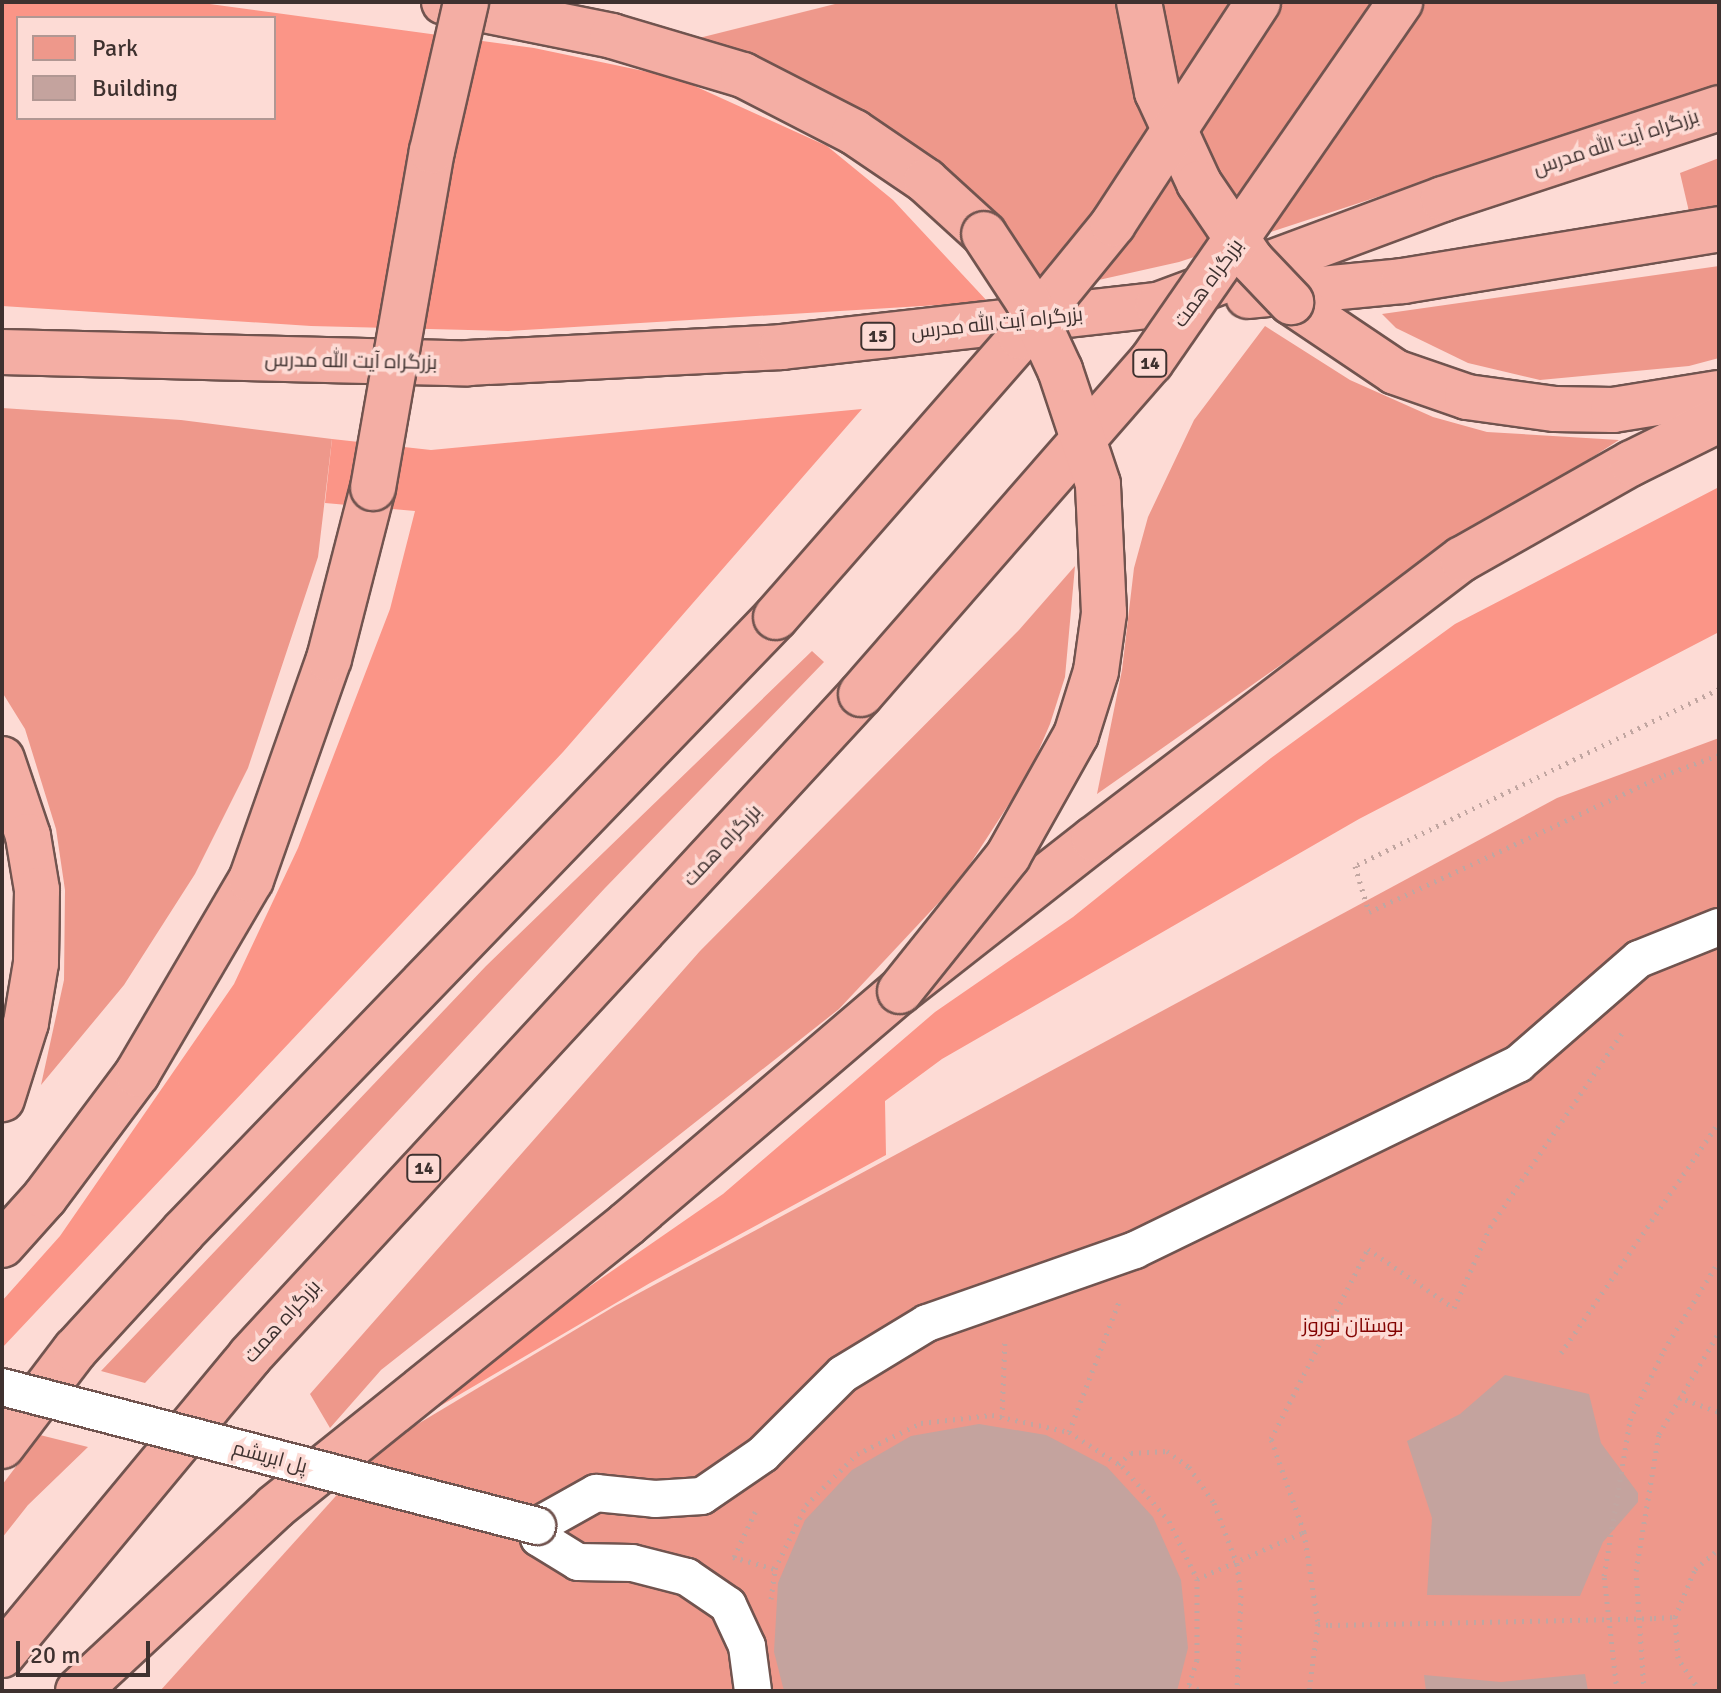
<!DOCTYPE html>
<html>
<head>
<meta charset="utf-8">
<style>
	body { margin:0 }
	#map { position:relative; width:1721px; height:1693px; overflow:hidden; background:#fddbd5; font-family:Signika,Cairo,sans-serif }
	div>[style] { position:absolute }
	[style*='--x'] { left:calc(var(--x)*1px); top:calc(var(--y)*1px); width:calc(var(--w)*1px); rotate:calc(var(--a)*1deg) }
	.green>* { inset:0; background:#ee988b }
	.forest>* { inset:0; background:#fb9587 }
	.building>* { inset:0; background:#c4a39e }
	.path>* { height:5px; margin-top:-2.5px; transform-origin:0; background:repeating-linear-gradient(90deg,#c1a6a1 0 2px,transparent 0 8px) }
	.roads { filter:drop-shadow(2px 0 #71544f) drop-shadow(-2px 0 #71544f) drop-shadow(0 2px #71544f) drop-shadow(0 -2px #71544f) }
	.pedestrian>* { height:36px; margin:-18px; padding:0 18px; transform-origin:18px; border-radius:18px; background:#fff }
	.trunk>* { height:44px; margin:-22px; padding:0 22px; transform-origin:22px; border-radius:22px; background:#f4aea4 }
	.path-bridge>* { height:5px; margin-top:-2.5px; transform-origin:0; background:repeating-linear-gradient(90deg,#c1a6a1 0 2px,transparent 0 8px) }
	.bridges { filter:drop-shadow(2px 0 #71544f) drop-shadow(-2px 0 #71544f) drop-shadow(0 2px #71544f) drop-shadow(0 -2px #71544f) }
	.pedestrian-bridge>* { height:36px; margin:-18px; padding:0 18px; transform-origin:18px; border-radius:18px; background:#fff }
	.trunk-bridge>* { height:44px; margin:-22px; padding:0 22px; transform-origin:22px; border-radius:22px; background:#f4aea4 }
	span { translate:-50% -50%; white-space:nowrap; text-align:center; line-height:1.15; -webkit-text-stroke:7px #fddbd5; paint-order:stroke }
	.shield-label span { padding:2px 6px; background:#fddbd5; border:2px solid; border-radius:6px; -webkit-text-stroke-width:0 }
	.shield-label { font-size:18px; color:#3e312f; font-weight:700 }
	.street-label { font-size:20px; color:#3e312f }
	.park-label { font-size:20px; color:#820201 }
	.frame { position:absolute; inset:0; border:4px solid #3e312f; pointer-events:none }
	.legend { position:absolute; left:16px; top:16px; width:260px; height:104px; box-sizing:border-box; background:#fddbd5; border:2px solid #b19793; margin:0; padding:10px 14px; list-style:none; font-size:24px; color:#3e312f }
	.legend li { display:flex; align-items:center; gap:16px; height:40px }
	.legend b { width:40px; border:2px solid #b19793 }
	.scale { position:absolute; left:16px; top:1641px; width:134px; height:36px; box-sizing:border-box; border:4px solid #3e312f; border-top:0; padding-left:10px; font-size:24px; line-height:28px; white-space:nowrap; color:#3e312f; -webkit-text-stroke:6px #fddbd5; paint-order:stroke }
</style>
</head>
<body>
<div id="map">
	<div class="green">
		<div style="clip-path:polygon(843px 2px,1719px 2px,1719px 85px,1179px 262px,1045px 292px,1002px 217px,949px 172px,905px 143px,695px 39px)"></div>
		<div style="clip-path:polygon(1719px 158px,1719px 212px,1690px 216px,1680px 173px)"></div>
		<div style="clip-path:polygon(1719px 266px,1719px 358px,1689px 366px,1540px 380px,1468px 363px,1396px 328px,1382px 314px)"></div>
		<div style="clip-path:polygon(1265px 326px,1350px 380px,1433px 417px,1487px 432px,1619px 440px,1396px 584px,1097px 794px,1122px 670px,1134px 568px,1148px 517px,1194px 420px)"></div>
		<div style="clip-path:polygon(2px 408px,181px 420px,332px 439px,318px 557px,248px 768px,195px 874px,124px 985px,41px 1085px,64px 980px,65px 890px,56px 829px,25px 729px,2px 692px)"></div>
		<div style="clip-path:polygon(1075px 566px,1065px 677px,1050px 724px,1029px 773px,959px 881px,839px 1009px,381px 1370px,330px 1428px,310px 1394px,700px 951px,1019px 630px)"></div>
		<div style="clip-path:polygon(812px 651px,824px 662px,605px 888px,145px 1383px,101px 1371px,486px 966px)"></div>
		<div style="clip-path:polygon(1719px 738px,1719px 1691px,160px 1691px,381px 1446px,615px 1306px,1557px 798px)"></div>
		<div style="clip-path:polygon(40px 1435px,88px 1447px,28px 1505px,2px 1538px,2px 1485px)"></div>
	</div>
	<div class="forest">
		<div style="clip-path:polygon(evenodd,2px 2px,195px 2px,534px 48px,677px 78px,827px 146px,893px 200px,988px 302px,508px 331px,311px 326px,2px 306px,2px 2px,18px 18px,274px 18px,274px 118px,18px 118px,18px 18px)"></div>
		<div style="clip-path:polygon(862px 409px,563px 752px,2px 1348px,2px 1301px,60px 1236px,234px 984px,298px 848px,390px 609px,415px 511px,325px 503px,332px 439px,431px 450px)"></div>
		<div style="clip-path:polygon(1719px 487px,1719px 632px,1359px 819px,942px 1059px,885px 1101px,886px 1155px,650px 1283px,377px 1443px,521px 1334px,723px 1194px,935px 1012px,1073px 917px,1271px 758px,1455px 624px)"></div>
	</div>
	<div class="building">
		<div style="clip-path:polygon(1505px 1375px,1589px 1394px,1601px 1443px,1638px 1493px,1638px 1502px,1603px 1542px,1580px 1596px,1427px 1595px,1432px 1518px,1407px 1441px,1460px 1414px)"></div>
		<div style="clip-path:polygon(979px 1424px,1046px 1435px,1107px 1467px,1153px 1517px,1181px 1580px,1188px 1648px,1177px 1691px,784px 1691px,774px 1652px,778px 1583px,805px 1520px,852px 1470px,911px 1436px)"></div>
		<div style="clip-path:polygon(1585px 1674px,1588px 1691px,1426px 1691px,1424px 1675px,1501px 1682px)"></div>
	</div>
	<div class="path">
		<div style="--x:1719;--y:689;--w:405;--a:154.1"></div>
		<div style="--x:1355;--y:866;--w:48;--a:73.1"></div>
		<div style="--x:1369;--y:912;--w:325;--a:-24.9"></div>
		<div style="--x:1664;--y:775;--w:59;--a:-20"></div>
		<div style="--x:1561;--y:1353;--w:280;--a:-55.6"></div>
		<div style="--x:1678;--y:1397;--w:44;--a:20.1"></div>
		<div style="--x:1002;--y:1417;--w:79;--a:-87.8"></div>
		<div style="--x:1069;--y:1432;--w:142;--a:-69"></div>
		<div style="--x:1118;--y:1464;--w:17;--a:-40"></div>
		<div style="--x:1131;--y:1453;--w:36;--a:-3"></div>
		<div style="--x:1167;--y:1451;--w:27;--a:36"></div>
		<div style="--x:1189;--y:1467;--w:44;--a:55.2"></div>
		<div style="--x:1214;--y:1503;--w:65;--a:69.3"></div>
		<div style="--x:1237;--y:1564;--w:31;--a:83"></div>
		<div style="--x:1241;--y:1595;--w:96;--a:92.4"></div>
		<div style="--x:1304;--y:1532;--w:99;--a:-109.5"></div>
		<div style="--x:1271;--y:1439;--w:213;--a:-63"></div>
		<div style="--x:1368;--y:1249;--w:104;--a:34.5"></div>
		<div style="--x:1454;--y:1308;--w:89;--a:-66"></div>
		<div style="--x:1490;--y:1227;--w:237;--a:-55.8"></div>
		<div style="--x:733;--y:1557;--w:44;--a:15.9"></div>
		<div style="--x:734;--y:1557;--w:52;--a:-64.9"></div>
		<div style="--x:1197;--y:1579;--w:117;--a:-23.7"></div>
		<div style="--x:1304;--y:1532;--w:93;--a:81.3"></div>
		<div style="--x:1318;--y:1624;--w:68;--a:97.7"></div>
		<div style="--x:771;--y:1599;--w:30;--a:-82"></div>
		<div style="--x:775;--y:1569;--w:71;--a:-64.2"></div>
		<div style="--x:806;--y:1505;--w:72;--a:-45"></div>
		<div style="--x:857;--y:1454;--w:71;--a:-25.8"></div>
		<div style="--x:921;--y:1423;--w:71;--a:-6.4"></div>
		<div style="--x:992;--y:1415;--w:79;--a:12.4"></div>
		<div style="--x:1069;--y:1432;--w:63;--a:32.7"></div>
		<div style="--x:1122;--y:1466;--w:72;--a:49.5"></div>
		<div style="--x:1169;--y:1521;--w:64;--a:64.2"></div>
		<div style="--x:1197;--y:1579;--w:81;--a:90"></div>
		<div style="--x:1197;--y:1660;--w:33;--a:108"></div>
		<div style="--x:1654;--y:1618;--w:21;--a:-3"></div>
		<div style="--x:1318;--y:1624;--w:12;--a:5"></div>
		<div style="--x:1189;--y:1685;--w:14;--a:25"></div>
		<div style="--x:1617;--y:1691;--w:116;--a:-96.4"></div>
		<div style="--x:1604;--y:1576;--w:158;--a:-80.5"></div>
		<div style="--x:1630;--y:1420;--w:78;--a:-64.1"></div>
		<div style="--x:1664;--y:1350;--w:105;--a:-58.3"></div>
		<div style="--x:1644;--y:1691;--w:120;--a:-93.8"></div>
		<div style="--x:1636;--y:1571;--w:139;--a:-80.5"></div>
		<div style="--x:1659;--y:1434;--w:118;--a:-59.5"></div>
		<div style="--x:1700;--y:1691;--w:40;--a:-124"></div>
		<div style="--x:1678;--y:1658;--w:41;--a:-94.2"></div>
		<div style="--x:1675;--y:1617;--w:52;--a:-67.4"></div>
		<div style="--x:1695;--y:1569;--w:31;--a:-40"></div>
	</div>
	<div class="roads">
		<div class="pedestrian">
			<div style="--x:753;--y:1691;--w:45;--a:-97.6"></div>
			<div style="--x:747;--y:1646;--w:45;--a:-114.9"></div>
			<div style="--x:728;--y:1605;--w:50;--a:-145.7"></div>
			<div style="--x:687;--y:1577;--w:57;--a:-165.7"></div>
			<div style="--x:632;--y:1563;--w:54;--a:-178.9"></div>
			<div style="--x:578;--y:1562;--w:46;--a:-148.4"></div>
			<div style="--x:539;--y:1538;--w:12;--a:-99"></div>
			<div style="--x:537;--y:1526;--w:68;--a:-29.2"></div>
			<div style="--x:596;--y:1493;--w:59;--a:5.8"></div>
			<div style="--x:655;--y:1499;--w:47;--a:-3.7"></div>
			<div style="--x:702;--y:1496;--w:74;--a:-34.5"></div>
			<div style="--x:763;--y:1454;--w:113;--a:-45"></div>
			<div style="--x:843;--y:1374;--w:98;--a:-31.3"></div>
			<div style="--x:927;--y:1323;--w:220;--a:-19.3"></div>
			<div style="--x:1135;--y:1250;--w:426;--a:-25.9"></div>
			<div style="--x:1518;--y:1064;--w:160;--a:-41"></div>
			<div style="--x:1639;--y:959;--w:86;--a:-21.8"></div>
		</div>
		<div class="trunk">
			<div style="--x:444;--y:2;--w:171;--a:11.4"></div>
			<div style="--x:612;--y:36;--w:137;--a:16.6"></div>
			<div style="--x:743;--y:75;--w:125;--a:27.2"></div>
			<div style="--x:854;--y:132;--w:87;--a:34.2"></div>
			<div style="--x:926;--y:181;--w:79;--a:42.4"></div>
			<div style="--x:1248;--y:296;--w:156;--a:-5.5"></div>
			<div style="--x:1403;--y:281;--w:320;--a:-9.3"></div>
			<div style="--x:1291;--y:302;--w:125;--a:33.9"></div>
			<div style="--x:1395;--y:372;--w:76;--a:19.1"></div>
			<div style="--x:1467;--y:397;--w:89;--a:7.8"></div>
			<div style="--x:1555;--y:409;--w:58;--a:1"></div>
			<div style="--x:1613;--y:410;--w:107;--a:-9.1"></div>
			<div style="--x:2;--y:352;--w:466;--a:1.4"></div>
			<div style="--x:468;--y:363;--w:314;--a:-2.9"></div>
			<div style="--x:782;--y:347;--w:378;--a:-6.4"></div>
			<div style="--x:1158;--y:305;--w:304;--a:-20.4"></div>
			<div style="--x:1443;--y:199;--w:291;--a:-18.2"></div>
			<div style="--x:2;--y:759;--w:81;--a:71.3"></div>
			<div style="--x:28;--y:836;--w:55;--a:80.5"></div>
			<div style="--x:37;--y:890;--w:73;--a:90.8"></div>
			<div style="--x:36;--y:963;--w:61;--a:99.5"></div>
			<div style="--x:26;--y:1023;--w:80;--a:107.5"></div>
			<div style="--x:2;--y:1245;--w:64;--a:-48.1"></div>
			<div style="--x:45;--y:1197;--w:154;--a:-53.2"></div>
			<div style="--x:137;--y:1074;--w:225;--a:-59.6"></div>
			<div style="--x:251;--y:880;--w:234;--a:-70.6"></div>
			<div style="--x:329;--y:659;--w:177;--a:-75.6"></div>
			<div style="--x:2;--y:1446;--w:121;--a:-52.8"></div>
			<div style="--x:75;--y:1350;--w:160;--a:-47.5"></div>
			<div style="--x:183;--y:1232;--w:854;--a:-46.04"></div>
			<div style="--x:2;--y:1655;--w:388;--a:-50.3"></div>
			<div style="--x:250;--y:1356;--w:901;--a:-47.29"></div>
			<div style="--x:78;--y:1691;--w:270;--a:-43"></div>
			<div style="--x:275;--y:1507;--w:452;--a:-38.8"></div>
			<div style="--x:627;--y:1224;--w:359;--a:-40.5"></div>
			<div style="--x:900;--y:991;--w:246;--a:-38.1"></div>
			<div style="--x:1094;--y:839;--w:462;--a:-37.3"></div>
			<div style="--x:1462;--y:559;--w:195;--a:-29.5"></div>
			<div style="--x:1632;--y:463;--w:97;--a:-26.3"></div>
		</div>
	</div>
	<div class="path-bridge">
		<div style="--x:1330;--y:1625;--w:324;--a:-1.2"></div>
	</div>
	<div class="bridges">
		<div class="pedestrian-bridge">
			<div style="--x:2;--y:1387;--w:553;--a:14.56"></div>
		</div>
		<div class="trunk-bridge">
			<div style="--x:1139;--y:2;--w:92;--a:78.7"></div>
			<div style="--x:1157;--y:92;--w:100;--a:65.2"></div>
			<div style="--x:1199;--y:183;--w:94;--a:55.8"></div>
			<div style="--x:1252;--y:261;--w:57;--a:46.4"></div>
			<div style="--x:373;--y:488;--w:342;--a:-80.1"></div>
			<div style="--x:432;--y:151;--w:153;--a:-77.1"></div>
			<div style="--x:776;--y:617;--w:372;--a:-48.8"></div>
			<div style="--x:1021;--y:337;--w:146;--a:-50.8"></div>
			<div style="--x:1113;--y:224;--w:265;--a:-56.8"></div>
			<div style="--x:861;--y:694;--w:441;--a:-48.9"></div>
			<div style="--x:1151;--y:362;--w:438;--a:-55.3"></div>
			<div style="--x:900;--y:991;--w:173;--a:-51.3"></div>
			<div style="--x:1008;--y:856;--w:139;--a:-60.7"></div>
			<div style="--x:1076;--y:735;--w:67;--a:-72.6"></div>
			<div style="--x:1096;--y:671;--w:59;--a:-82.1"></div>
			<div style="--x:1104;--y:613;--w:129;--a:-92.7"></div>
			<div style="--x:1098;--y:484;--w:120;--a:-108.4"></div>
			<div style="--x:1060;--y:370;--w:76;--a:-114.9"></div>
			<div style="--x:1028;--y:301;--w:80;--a:-123.3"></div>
		</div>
	</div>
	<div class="shield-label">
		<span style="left:878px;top:336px">15</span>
		<span style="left:1150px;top:363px">14</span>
		<span style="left:424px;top:1168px">14</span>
	</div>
	<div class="street-label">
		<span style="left:1616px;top:142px;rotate:-18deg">بزرگراه آیت الله مدرس</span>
		<span style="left:1208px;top:283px;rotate:-54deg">بزرگراه همت</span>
		<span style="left:997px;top:323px;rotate:-6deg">بزرگراه آیت الله مدرس</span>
		<span style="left:351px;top:361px;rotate:1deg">بزرگراه آیت الله مدرس</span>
		<span style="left:722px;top:845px;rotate:-47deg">بزرگراه همت</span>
		<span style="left:282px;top:1321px;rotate:-48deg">بزرگراه همت</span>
		<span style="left:270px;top:1457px;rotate:15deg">پل ابریشم</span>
	</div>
	<div class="park-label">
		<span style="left:1353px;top:1325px">بوستان نوروز</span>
	</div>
	<div class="frame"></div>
	<ul class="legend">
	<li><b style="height:22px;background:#ee988b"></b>Park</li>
	<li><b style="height:22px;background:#c4a39e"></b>Building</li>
	</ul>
	<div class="scale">20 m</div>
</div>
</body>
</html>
